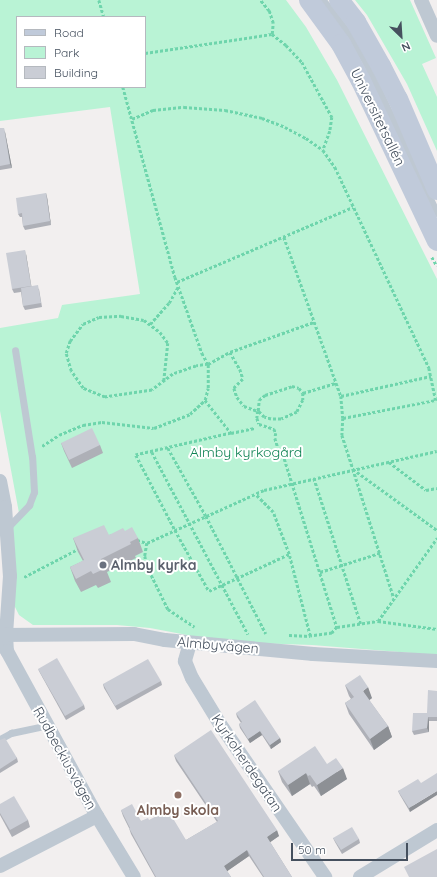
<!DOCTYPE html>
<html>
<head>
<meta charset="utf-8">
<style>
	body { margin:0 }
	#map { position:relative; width:437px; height:877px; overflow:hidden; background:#f2efef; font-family:Quicksand,sans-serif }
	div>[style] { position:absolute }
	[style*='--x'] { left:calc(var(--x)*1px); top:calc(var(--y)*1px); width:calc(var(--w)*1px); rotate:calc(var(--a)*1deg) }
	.green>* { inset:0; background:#b9f3d5 }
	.path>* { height:2.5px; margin-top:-1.25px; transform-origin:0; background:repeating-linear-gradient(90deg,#6ed5ac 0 3px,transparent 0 5px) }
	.service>* { height:7px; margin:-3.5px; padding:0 3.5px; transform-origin:3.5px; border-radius:3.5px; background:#bec8d2 }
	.minor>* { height:14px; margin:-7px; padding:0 7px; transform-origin:7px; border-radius:7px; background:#bec8d2 }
	.secondary>* { height:20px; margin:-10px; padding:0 10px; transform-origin:10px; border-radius:10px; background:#c0cada }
	.wall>* { inset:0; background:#aeb0b7 }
	.shaded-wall>* { inset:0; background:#8d9095 }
	.building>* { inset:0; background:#cacdd5 }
	.dots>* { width:11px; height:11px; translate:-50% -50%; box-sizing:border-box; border:2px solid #fff; border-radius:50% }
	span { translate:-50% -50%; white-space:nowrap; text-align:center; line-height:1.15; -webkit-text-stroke:4px #fff; paint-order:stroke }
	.street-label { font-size:14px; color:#45505e }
	.park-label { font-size:14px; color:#0e8253 }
	.worship-label { font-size:14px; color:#5b616d; font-weight:700 }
	.left { translate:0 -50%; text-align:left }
	.education-label { font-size:14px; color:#785e54; font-weight:700 }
	.legend { position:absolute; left:16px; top:16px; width:130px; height:72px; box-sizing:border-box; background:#fff; border:1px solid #b5b9bf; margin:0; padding:5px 7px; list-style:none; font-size:12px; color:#45505e }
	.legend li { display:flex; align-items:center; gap:8px; height:20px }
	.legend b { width:20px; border:1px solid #b5b9bf }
	.north { position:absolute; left:381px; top:16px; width:40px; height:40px; -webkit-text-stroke:3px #fff; paint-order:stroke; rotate:155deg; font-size:11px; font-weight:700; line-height:16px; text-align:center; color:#45505e }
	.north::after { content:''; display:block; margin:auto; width:14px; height:18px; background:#45505e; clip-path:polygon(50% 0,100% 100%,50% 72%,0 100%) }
	.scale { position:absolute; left:291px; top:843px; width:117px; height:18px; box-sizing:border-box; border:2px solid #45505e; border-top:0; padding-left:5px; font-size:12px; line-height:14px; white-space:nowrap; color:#45505e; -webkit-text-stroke:3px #fff; paint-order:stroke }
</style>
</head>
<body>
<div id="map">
	<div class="green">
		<div style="clip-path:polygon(evenodd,0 0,286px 0,306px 27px,337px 80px,437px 279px,437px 655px,312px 645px,224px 642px,150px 628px,117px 625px,33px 625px,19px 615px,15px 607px,11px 529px,19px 513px,0 411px,0 328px,58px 318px,62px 305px,140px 294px,110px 107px,0 121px,0 0,17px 17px,145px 17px,145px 87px,17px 87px,17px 17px)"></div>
		<div style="clip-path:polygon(355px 0,410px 0,436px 58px,422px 64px,437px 97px,437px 151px,407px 84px,367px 15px)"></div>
	</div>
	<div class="path">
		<div style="--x:99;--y:0;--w:18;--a:74"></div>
		<div style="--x:272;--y:34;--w:18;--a:38"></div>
		<div style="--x:286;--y:45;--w:23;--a:47"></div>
		<div style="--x:302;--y:62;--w:63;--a:61.4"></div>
		<div style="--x:332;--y:117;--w:14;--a:98"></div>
		<div style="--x:330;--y:131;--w:20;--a:110"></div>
		<div style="--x:145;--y:53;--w:128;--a:-8.5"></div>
		<div style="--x:272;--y:34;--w:11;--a:-85"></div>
		<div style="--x:273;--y:23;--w:13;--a:-108"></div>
		<div style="--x:269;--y:11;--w:14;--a:-129"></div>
		<div style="--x:123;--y:87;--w:197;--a:74.7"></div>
		<div style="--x:175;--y:277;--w:81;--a:70.4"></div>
		<div style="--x:202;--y:353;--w:13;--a:61"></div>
		<div style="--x:208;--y:364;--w:25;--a:-29"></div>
		<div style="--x:230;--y:352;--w:20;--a:60"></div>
		<div style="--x:240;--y:369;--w:10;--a:73"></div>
		<div style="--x:243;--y:379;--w:13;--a:135"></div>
		<div style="--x:234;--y:388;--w:9;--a:72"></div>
		<div style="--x:237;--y:397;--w:11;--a:52"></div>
		<div style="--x:244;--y:406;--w:15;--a:20"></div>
		<div style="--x:258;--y:411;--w:7;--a:98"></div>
		<div style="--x:257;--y:418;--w:6;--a:72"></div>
		<div style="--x:259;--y:424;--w:16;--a:18"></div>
		<div style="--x:274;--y:429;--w:4;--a:63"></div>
		<div style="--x:276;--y:433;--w:5;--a:101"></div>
		<div style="--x:275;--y:438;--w:10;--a:73"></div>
		<div style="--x:278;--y:448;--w:8;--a:50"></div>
		<div style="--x:283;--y:454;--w:181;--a:72.7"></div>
		<div style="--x:337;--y:627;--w:8;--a:130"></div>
		<div style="--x:332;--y:633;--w:22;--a:172"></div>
		<div style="--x:310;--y:636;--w:85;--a:-104.4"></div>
		<div style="--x:289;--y:554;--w:45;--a:-110.9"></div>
		<div style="--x:273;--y:512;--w:25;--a:-135"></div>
		<div style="--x:132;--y:119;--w:23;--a:-23"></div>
		<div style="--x:153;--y:110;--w:31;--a:-6"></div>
		<div style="--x:184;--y:107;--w:41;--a:4.2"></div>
		<div style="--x:225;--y:110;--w:38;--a:12"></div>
		<div style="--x:262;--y:118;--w:25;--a:21"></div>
		<div style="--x:285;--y:127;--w:24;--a:28"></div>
		<div style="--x:306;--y:138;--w:21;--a:35"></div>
		<div style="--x:323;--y:150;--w:21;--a:55"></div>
		<div style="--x:335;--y:167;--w:222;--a:64.9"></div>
		<div style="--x:429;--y:368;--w:33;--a:78"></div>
		<div style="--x:436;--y:400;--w:1;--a:-45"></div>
		<div style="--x:284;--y:237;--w:169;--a:70.3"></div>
		<div style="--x:341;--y:396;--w:22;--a:85"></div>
		<div style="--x:343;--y:418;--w:17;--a:93"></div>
		<div style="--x:342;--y:435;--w:36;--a:72"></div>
		<div style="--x:353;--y:469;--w:104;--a:36"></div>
		<div style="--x:432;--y:257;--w:10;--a:61"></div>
		<div style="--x:177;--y:282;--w:191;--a:-23.1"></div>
		<div style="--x:150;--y:324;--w:28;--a:-48"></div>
		<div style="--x:169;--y:303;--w:18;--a:-61"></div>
		<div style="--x:230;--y:352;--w:89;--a:-19.7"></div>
		<div style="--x:292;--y:386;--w:7;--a:16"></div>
		<div style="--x:299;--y:388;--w:6;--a:51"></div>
		<div style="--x:303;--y:393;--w:7;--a:90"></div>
		<div style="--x:303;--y:400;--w:13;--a:117"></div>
		<div style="--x:297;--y:412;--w:17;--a:156"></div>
		<div style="--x:281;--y:419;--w:10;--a:180"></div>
		<div style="--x:271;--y:419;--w:7;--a:-164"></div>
		<div style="--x:264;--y:417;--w:8;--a:-135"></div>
		<div style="--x:258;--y:411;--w:11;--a:-85"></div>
		<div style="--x:259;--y:400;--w:8;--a:-40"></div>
		<div style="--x:265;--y:395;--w:28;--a:-18"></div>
		<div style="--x:303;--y:393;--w:34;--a:-17"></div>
		<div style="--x:341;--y:396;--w:92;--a:-12.5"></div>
		<div style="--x:205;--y:400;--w:42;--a:51.8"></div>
		<div style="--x:231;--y:433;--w:98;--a:167"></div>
		<div style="--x:136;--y:455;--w:85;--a:62.5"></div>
		<div style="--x:175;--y:530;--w:70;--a:60.9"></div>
		<div style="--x:209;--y:591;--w:88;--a:-24.8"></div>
		<div style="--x:343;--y:418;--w:95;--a:-11"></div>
		<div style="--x:231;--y:433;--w:24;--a:-12"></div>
		<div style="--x:42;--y:446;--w:20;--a:-33"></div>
		<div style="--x:59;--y:435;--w:26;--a:-23"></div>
		<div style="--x:83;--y:425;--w:19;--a:-9"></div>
		<div style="--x:102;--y:422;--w:52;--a:6.6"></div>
		<div style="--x:154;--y:428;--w:39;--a:-21"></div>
		<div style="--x:190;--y:414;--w:21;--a:-43"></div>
		<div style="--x:205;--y:400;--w:12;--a:-76"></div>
		<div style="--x:208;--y:388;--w:24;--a:-90"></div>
		<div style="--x:208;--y:364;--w:12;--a:171"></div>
		<div style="--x:196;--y:366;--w:24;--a:161"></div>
		<div style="--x:173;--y:374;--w:26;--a:143"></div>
		<div style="--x:152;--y:390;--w:48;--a:171.5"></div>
		<div style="--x:105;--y:397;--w:24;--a:-158"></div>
		<div style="--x:83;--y:388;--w:21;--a:-125"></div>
		<div style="--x:71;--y:371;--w:19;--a:-106"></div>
		<div style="--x:66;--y:353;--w:13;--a:-72"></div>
		<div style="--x:70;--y:341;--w:21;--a:-53"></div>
		<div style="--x:83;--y:324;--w:17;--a:-24"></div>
		<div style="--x:99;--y:317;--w:22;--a:-3"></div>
		<div style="--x:121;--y:316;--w:23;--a:10"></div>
		<div style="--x:144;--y:320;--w:20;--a:37"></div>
		<div style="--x:160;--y:332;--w:14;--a:54"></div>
		<div style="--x:168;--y:343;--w:38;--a:96"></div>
		<div style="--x:168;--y:448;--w:78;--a:60.8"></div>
		<div style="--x:206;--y:516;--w:132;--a:63"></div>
		<div style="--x:152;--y:452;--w:206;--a:62.2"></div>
		<div style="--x:389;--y:462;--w:46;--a:37.1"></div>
		<div style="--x:426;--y:490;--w:11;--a:-10"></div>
		<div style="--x:353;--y:469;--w:135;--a:72.4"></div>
		<div style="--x:314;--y:478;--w:153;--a:72.2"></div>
		<div style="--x:137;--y:540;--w:10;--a:17"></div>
		<div style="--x:147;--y:543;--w:128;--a:-24.4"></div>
		<div style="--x:264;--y:490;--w:177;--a:-12.7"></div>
		<div style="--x:147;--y:543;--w:13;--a:99"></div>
		<div style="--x:145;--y:556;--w:10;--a:79"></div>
		<div style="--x:147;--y:566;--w:48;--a:64"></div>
		<div style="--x:168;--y:609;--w:32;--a:34"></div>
		<div style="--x:320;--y:572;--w:63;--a:-17.6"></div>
		<div style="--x:24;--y:577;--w:63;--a:-27.4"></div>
		<div style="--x:378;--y:621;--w:102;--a:-54.6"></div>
		<div style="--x:337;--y:627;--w:41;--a:-8.3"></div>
		<div style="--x:378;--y:621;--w:60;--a:7.7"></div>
		<div style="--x:289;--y:635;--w:21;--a:3"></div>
	</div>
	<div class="service">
		<div style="--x:323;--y:0;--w:46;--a:52.9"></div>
		<div style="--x:351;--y:37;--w:30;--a:60"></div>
		<div style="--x:366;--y:63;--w:166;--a:64.7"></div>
		<div style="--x:7;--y:528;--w:32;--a:-46"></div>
		<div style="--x:29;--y:505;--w:14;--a:-69"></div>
		<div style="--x:34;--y:492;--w:35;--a:-93"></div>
		<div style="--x:32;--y:457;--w:108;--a:-99"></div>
		<div style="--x:0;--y:739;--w:13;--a:-29"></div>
		<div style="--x:11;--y:733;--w:38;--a:-12"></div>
	</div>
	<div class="minor">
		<div style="--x:421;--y:0;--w:39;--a:66"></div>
		<div style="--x:0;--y:481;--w:26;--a:79"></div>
		<div style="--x:5;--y:507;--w:69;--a:85.9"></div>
		<div style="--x:10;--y:576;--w:58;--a:93.9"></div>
		<div style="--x:6;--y:634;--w:17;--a:87"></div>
		<div style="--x:7;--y:651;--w:188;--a:61.4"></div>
		<div style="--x:97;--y:816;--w:71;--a:58.8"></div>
		<div style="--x:0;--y:635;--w:134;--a:-0.4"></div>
		<div style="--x:134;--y:634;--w:32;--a:11"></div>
		<div style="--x:165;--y:640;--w:149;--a:5.4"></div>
		<div style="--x:313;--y:654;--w:124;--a:3.2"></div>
		<div style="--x:190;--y:643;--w:19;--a:106"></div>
		<div style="--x:185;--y:661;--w:18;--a:68"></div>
		<div style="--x:192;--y:678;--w:54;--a:58.7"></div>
		<div style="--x:220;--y:724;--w:186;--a:55.5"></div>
		<div style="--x:0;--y:866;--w:109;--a:-27.3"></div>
		<div style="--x:360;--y:877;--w:90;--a:-31.4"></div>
	</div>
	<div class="secondary">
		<div style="--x:309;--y:0;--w:54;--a:54"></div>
		<div style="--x:341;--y:44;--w:42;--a:61.6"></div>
		<div style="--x:361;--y:81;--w:177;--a:64.6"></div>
		<div style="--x:339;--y:0;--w:28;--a:52"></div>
		<div style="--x:356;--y:22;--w:51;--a:60.4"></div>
		<div style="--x:381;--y:66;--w:37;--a:63"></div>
		<div style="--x:398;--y:99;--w:99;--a:66.8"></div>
	</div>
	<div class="wall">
		<div style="clip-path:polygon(0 128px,5px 132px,12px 168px,0 170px)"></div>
		<div style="clip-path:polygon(46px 193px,47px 197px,51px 225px,25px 230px,23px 226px,22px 217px,20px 217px,18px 214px)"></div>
		<div style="clip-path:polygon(26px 254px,31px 286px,39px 289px,42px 307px,25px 310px,23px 306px,21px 292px,14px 293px,12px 289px)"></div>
		<div style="clip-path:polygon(61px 443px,100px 445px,103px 453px,72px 468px,64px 451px)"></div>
		<div style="clip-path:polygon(125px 531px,138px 538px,143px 552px,135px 556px,136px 558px,107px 572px,111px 582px,98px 588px,96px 585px,81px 592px,75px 581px,70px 567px,83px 561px,78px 552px,73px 538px,109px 535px)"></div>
		<div style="clip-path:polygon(38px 669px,84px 705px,85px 709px,66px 720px,40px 673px)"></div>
		<div style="clip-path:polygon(161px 681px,162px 685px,117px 710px,104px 688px,103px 684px)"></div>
		<div style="clip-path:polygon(345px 685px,372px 698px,369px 700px,388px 726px,392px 737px,374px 750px,349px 714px,345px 703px,351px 699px,349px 696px)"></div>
		<div style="clip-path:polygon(437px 691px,437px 721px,429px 721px,429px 732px,414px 735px,412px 731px,427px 713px)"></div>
		<div style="clip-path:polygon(236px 713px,280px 738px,281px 742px,271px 749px,262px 735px,250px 743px,240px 728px,239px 724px,241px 723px,237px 717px)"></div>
		<div style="clip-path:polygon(0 740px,17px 758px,18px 762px,0 773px)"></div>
		<div style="clip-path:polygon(174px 755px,279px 836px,270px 842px,292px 877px,263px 877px,249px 856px,227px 871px,231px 877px,155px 877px,131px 834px,129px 828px,123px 816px,121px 810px,141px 821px,149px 820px,186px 840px,217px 822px,176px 761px)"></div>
		<div style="clip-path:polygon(327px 764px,347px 779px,321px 796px,314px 786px,312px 787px,310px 784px,292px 796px,282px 782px,278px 771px)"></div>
		<div style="clip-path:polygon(421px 783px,410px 812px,400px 795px,398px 791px)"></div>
		<div style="clip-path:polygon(0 804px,28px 820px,30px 827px,12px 837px,0 815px)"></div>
		<div style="clip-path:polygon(333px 838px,359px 839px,360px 843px,342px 854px,335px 842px)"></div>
	</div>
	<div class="shaded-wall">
		<div style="clip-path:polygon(4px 128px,5px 132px,12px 168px,10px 164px)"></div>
		<div style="clip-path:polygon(46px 193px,47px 197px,51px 225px,50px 221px)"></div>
		<div style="clip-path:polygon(25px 250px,26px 254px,32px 290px,31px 286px)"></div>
		<div style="clip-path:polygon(368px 687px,372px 698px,367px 702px,363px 691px)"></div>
		<div style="clip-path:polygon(428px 717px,429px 721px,429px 732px,427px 728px)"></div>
		<div style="clip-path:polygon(388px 726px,392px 737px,374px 750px,370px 739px)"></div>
		<div style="clip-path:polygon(260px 731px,262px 735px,250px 743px,248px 739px)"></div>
		<div style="clip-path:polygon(280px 738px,281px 742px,271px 749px,270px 745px)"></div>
		<div style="clip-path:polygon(343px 768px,347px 779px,321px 796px,317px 785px)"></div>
		<div style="clip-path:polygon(306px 773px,310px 784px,292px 796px,288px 785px)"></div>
		<div style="clip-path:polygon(437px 791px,437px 795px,410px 812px,409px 808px)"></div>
		<div style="clip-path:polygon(277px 830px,279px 836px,269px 843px,267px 837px)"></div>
		<div style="clip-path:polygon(247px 850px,249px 856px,226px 872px,224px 866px)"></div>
	</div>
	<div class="building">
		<div style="clip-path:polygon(0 128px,4px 128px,10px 164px,0 166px)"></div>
		<div style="clip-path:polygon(46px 193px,50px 221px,23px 226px,22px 213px,18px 214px,16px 198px)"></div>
		<div style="clip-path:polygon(25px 250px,31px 286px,12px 289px,6px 253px)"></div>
		<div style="clip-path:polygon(38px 285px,41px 303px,23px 306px,21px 288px)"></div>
		<div style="clip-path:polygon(92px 428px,100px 445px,69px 460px,61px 443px)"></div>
		<div style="clip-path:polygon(104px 525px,109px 535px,123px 528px,125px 531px,132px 527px,138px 538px,130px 542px,131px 544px,101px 559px,106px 568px,93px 574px,91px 571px,76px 579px,70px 567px,84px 560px,73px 538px)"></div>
		<div style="clip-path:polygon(57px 658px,84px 705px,65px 716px,38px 669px)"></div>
		<div style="clip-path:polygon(148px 659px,161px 681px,115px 706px,103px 684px)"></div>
		<div style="clip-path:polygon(360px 675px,368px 687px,363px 691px,388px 726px,370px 739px,345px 703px,354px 697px,345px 685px)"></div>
		<div style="clip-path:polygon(428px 690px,437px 691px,437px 717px,428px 717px,427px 728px,412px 731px,413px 713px,427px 713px)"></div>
		<div style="clip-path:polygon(255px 700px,280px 738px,270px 745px,260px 731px,248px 739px,239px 724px,242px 722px,236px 713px)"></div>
		<div style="clip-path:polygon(211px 730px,277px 830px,267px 837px,292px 877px,264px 877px,247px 850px,224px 866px,231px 877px,156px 877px,129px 828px,130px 828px,121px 810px,132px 804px,141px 821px,148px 818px,149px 820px,168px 810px,186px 840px,218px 821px,174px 755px)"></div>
		<div style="clip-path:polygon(5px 738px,17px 758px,0 769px,0 740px)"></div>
		<div style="clip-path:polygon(315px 746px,327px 764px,336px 758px,343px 768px,317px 785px,310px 775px,308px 776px,306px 773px,288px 785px,278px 771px)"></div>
		<div style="clip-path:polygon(437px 773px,437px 791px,409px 808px,398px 791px,418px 779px,421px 783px)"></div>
		<div style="clip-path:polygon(14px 796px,28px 820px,10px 830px,0 813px,0 804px)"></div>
		<div style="clip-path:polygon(352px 827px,359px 839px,341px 850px,333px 838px)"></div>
		<div style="clip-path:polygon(437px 849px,437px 877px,409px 877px,404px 867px)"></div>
	</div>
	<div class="dots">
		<div style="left:103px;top:565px;background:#6b7280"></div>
		<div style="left:178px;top:795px;background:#8d6e63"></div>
	</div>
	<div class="street-label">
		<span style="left:378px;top:117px;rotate:64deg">Universitetsallén</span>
		<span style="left:218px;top:645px;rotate:5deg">Almbyvägen</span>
		<span style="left:65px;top:758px;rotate:61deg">Rudbeckiusvägen</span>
		<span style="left:247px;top:763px;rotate:56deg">Kyrkoherdegatan</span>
	</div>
	<div class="park-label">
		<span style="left:246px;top:452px">Almby kyrkogård</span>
	</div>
	<div class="worship-label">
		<span class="left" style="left:111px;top:565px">Almby kyrka</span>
	</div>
	<div class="education-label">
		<span style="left:178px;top:810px">Almby skola</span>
	</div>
	<ul class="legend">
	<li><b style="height:5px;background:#c0cada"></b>Road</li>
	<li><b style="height:11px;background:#b9f3d5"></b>Park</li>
	<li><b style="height:11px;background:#cacdd5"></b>Building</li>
	</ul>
	<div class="north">N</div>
	<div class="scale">50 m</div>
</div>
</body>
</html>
